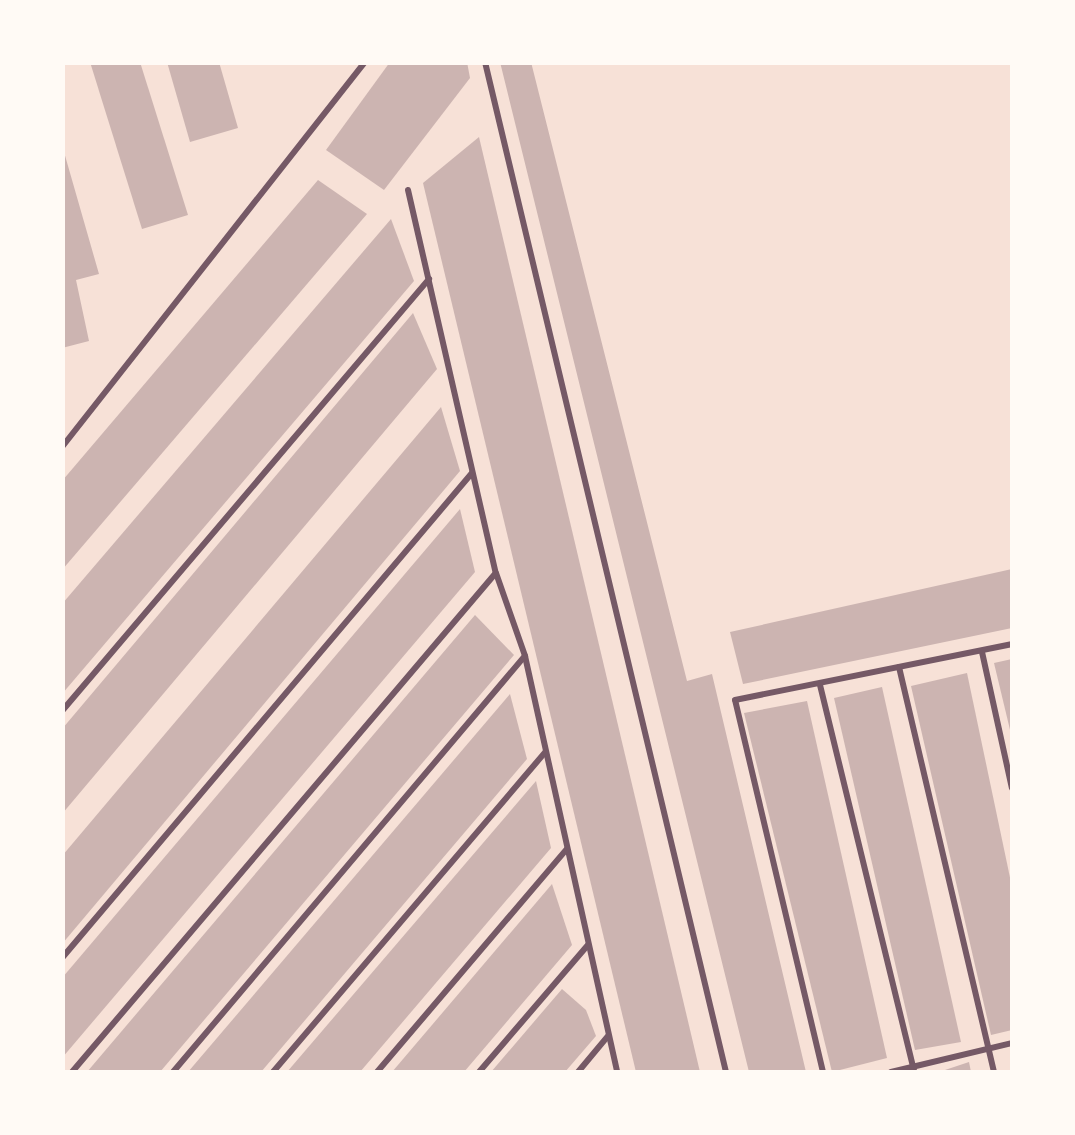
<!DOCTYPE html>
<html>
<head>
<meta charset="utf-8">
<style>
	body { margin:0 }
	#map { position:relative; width:1075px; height:1135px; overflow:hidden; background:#f7e1d7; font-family:Mulish,sans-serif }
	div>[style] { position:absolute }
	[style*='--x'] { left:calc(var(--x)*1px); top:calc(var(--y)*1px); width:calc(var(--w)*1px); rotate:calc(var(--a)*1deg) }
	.building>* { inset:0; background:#ccb4b1 }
	.service>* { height:6px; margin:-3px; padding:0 3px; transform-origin:3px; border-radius:3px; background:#755966 }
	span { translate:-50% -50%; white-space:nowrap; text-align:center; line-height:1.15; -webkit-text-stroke:10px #fffaf5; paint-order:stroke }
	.frame { position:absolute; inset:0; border:65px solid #fffaf5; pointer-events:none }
</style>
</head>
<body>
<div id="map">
	<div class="building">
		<div style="clip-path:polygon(90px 62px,140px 62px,188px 215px,142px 229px)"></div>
		<div style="clip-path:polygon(167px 62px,219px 62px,238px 128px,190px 142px)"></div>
		<div style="clip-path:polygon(390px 62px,467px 62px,470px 78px,384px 190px,326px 150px)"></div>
		<div style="clip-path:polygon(500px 62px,531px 62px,687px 681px,712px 674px,806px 1072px,749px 1072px)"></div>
		<div style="clip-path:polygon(479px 137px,700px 1072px,636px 1072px,423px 183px)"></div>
		<div style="clip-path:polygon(62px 145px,99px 274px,76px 280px,89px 341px,62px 348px)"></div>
		<div style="clip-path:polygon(318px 180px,367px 214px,62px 570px,62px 481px)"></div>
		<div style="clip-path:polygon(391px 219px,414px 281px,62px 694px,62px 604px)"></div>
		<div style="clip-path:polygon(413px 313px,437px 369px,62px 814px,62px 729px)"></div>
		<div style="clip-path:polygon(441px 407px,460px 471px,62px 944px,62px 856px)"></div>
		<div style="clip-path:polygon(460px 509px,475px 572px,62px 1058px,62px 978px)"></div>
		<div style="clip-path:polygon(1012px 569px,1012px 628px,743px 684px,730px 632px)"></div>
		<div style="clip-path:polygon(475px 615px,514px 655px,160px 1072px,87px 1072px)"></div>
		<div style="clip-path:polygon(1012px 659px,1012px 733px,1011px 734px,994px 663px)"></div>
		<div style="clip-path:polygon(967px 673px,1012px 887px,1012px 1030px,991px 1035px,911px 686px)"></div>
		<div style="clip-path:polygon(882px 687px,961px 1042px,915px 1050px,834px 698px)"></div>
		<div style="clip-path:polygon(510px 694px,527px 759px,261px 1072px,188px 1072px)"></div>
		<div style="clip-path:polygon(807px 701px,887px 1058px,832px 1072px,744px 713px)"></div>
		<div style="clip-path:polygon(536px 781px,551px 848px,360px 1072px,287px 1072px)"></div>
		<div style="clip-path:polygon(552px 884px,572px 945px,464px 1072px,392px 1072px)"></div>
		<div style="clip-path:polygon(562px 989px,586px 1010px,596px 1036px,565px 1072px,491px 1072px)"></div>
		<div style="clip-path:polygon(969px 1062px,971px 1072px,939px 1072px)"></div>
	</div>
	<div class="service">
		<div style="--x:485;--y:62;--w:1038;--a:76.58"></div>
		<div style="--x:408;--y:190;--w:393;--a:77.1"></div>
		<div style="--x:496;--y:573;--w:88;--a:70.7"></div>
		<div style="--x:525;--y:656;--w:426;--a:77.5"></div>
		<div style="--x:62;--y:447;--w:490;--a:-51.8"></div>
		<div style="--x:982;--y:652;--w:139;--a:77.6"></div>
		<div style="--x:899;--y:667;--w:416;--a:76.8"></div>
		<div style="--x:820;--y:685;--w:398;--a:76.3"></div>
		<div style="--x:62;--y:711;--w:567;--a:-49.65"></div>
		<div style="--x:62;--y:958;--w:635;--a:-49.79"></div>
		<div style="--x:72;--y:1072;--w:653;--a:-49.66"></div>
		<div style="--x:173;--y:1072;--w:544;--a:-49.78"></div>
		<div style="--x:273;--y:1072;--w:420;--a:-49.6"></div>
		<div style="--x:377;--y:1072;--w:293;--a:-49.6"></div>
		<div style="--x:479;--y:1072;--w:167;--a:-49.4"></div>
		<div style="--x:578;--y:1072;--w:47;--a:-50.2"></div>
		<div style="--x:823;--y:1072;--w:382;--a:-103.3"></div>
		<div style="--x:735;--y:700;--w:283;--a:-11.4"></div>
		<div style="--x:891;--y:1072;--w:124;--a:-13.5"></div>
	</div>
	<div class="frame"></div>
</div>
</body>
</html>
